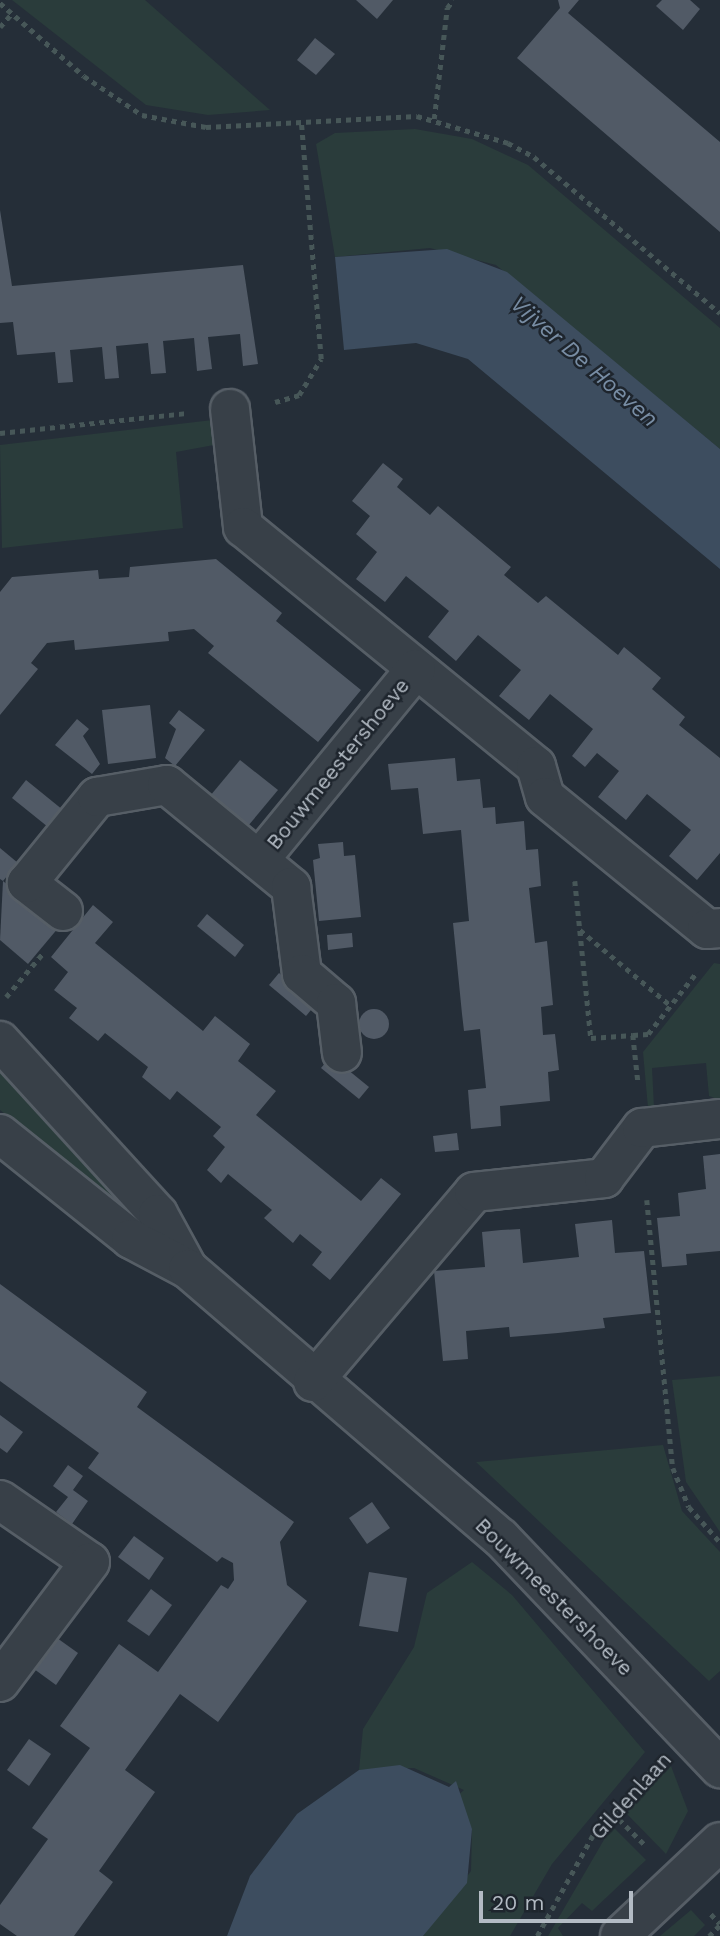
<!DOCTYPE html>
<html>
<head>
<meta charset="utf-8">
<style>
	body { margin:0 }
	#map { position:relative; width:720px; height:1936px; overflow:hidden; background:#252e38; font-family:"Work Sans",sans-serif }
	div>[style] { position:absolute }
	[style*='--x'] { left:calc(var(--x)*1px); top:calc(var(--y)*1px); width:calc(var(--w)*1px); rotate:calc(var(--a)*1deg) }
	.green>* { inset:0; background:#2a3c3b }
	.water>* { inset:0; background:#3d4d5f }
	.building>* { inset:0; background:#515a66 }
	.round { border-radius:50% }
	.path>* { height:4.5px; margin-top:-2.25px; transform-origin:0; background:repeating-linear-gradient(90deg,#475758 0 5px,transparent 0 10px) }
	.roads { filter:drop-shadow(2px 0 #565e66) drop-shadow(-2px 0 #565e66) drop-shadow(0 2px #565e66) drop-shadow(0 -2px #565e66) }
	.minor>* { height:38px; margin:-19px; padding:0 19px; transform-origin:19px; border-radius:19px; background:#384048 }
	span { translate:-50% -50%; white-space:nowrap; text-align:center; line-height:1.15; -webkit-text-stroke:5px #1e252d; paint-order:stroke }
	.street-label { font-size:21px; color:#b3bbc4 }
	.water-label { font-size:23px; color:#788da4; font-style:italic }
	.scale { position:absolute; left:479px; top:1891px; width:154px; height:32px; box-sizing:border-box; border:4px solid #b3bbc4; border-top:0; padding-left:9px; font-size:21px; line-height:24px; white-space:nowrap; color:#b3bbc4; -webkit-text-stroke:5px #1e252d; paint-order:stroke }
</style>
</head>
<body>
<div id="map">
	<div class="green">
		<div style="clip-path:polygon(12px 0,145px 0,270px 110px,208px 115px,146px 105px)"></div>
		<div style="clip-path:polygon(415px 129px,472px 139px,528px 165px,720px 328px,720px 449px,496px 265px,430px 248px,335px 257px,316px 144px,335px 133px)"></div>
		<div style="clip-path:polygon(221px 419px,214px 445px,176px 452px,183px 528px,2px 548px,0 445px)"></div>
		<div style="clip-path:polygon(714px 963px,720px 964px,720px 1100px,709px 1096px,706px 1063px,652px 1068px,654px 1107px,648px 1108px,643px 1052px)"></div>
		<div style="clip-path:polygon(0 1066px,161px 1242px,0 1110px)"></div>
		<div style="clip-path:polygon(720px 1376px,720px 1532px,686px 1482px,672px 1380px)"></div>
		<div style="clip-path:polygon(663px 1445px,682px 1511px,720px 1552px,720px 1671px,709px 1681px,476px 1462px)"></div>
		<div style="clip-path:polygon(472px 1562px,512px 1595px,645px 1752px,552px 1864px,510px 1936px,423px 1936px,471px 1871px,472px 1829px,457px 1796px,464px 1790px,414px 1768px,359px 1770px,363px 1729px,414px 1647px,427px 1593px)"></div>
		<div style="clip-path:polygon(671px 1766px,688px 1811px,666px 1854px,626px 1813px)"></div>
		<div style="clip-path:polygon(612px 1826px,646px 1860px,592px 1911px,582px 1903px,558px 1928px,563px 1936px,548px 1936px)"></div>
		<div style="clip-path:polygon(691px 1910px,705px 1925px,694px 1936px,660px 1936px)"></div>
	</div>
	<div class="water">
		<div style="clip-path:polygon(447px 249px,507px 272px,720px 449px,720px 569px,468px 359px,416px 343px,344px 350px,335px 257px)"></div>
		<div style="clip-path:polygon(400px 1765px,449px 1787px,456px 1781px,472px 1829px,467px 1883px,423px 1936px,227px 1936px,250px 1876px,297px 1814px,359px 1770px)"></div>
	</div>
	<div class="building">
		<div style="clip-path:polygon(356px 0,393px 0,377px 19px)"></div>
		<div style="clip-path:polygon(558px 0,579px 0,568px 13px,720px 142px,720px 232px,517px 58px,560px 8px)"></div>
		<div style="clip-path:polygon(662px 0,690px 0,700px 9px,683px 30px,656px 6px)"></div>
		<div style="clip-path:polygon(315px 38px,335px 54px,316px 75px,297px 60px)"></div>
		<div style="clip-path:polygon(0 210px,12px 286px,243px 265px,258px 364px,243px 366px,240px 334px,208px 337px,212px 369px,197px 371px,194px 338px,163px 341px,166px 373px,151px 374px,148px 343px,116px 346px,119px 378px,105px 379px,102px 347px,70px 350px,73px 382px,58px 383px,55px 352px,17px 355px,13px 322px,0 323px)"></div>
		<div style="clip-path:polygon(383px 463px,403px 479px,397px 487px,430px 515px,438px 506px,511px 567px,504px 575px,538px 603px,546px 596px,618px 655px,624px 647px,661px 678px,652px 689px,685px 717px,679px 725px,720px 758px,720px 853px,697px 880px,669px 856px,691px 830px,647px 794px,626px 820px,598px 797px,619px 771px,597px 753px,585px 767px,572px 756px,593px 729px,550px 694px,529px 720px,499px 696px,521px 670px,478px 635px,456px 661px,428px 637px,449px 611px,406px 576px,385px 602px,356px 579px,377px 552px,356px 534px,370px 516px,352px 501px)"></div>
		<div style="clip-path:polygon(216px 559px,282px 613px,276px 621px,361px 690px,318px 742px,208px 653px,214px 646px,194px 629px,168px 632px,169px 641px,75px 650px,74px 640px,47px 643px,31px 663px,38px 669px,0 715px,0 592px,12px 577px,98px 570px,99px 579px,129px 577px,130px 567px)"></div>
		<div style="clip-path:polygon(150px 705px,156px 758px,108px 764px,102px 710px)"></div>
		<div style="clip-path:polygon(179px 710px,205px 730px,175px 766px,165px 758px,176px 729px,169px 723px)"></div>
		<div style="clip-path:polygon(77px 719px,89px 729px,83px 736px,100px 764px,92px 774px,55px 745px)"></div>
		<div style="clip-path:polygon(455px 758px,457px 781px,480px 779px,483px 808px,495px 807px,496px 824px,524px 821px,526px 850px,538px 849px,541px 886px,529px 888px,535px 943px,547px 941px,553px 1005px,541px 1007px,543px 1035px,555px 1034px,559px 1070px,548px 1072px,550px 1101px,500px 1106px,501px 1126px,471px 1129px,468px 1090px,486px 1088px,480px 1029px,464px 1031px,462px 1014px,453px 923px,469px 921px,461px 830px,423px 834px,418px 788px,391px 790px,388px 764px)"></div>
		<div style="clip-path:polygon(240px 760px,278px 790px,248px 826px,210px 796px)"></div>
		<div style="clip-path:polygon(26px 780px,63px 810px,48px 827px,12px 798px)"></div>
		<div style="clip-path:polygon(343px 842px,344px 856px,355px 855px,361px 917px,319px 921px,313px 860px,320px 858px,318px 844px)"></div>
		<div style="clip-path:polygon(0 848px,18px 863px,3px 881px,0 879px)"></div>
		<div style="clip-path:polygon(3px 881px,59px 927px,28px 964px,0 940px)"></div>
		<div style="clip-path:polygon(93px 905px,113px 922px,95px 943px,203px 1031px,215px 1016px,250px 1044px,238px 1061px,276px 1091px,256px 1115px,361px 1201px,381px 1178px,401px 1194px,330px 1280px,312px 1265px,322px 1252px,300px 1234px,293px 1243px,264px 1218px,272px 1210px,228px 1174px,221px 1183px,207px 1170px,225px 1147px,213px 1136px,221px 1127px,177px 1091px,170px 1100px,142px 1077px,148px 1067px,105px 1033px,98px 1041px,69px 1018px,77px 1008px,54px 990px,68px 972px,51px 957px)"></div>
		<div style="clip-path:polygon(207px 914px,244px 945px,235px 957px,197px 926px)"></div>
		<div style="clip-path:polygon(352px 933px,353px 947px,328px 950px,327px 935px)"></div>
		<div style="clip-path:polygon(279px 973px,316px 1004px,306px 1016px,269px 985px)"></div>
		<div class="round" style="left:359px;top:1009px;width:30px;height:30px"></div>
		<div style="clip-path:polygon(331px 1056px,369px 1087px,359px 1099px,321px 1068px)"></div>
		<div style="clip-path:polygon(457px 1133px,459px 1150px,435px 1152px,433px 1136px)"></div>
		<div style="clip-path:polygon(720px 1154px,720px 1251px,686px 1254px,687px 1265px,662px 1267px,657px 1218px,680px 1216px,678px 1193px,706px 1189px,703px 1156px)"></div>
		<div style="clip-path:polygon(612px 1220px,615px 1253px,644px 1251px,651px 1313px,603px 1318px,605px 1328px,558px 1333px,510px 1337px,509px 1327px,466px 1331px,468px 1359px,443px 1361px,434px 1271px,485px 1267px,482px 1232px,501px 1230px,520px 1229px,523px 1263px,579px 1257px,575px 1224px)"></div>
		<div style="clip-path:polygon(0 1284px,147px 1392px,137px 1407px,294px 1522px,280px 1542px,287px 1585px,307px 1601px,218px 1722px,180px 1694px,125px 1770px,155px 1792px,99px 1871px,113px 1882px,74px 1936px,17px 1936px,0 1924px,0 1905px,48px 1839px,32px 1828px,90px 1748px,60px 1726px,119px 1644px,158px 1672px,221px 1585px,228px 1589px,234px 1580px,233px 1563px,222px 1557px,217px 1562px,88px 1468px,99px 1453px,0 1381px)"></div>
		<div style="clip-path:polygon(0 1415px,23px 1432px,7px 1453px,0 1448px)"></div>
		<div style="clip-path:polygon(68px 1465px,83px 1476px,73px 1490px,88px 1501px,72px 1524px,56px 1512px,68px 1497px,53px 1486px)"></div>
		<div style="clip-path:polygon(372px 1502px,390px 1528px,367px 1544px,349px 1518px)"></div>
		<div style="clip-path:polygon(134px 1536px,164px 1558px,149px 1580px,118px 1557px)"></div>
		<div style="clip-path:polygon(369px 1572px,407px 1578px,398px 1632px,359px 1626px)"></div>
		<div style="clip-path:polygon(151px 1589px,172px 1605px,149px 1636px,127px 1621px)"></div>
		<div style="clip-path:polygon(57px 1638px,78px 1653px,56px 1685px,34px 1669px)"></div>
		<div style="clip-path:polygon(29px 1739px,51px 1754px,29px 1786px,7px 1770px)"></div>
	</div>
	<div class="path">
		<div style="--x:0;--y:3;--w:111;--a:41"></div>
		<div style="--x:84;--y:76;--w:70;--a:33.9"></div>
		<div style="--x:142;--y:115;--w:65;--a:10.6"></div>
		<div style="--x:206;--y:127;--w:211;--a:-3"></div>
		<div style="--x:417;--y:116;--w:95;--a:16.5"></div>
		<div style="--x:508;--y:143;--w:30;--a:28"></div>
		<div style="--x:534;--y:157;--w:243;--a:40"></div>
		<div style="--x:0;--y:27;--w:18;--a:-49"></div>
		<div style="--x:434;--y:119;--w:112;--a:-83.3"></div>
		<div style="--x:447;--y:8;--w:10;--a:-53"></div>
		<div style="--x:275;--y:402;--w:25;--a:-16"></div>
		<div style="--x:299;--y:395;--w:42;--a:-58.6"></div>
		<div style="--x:321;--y:359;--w:239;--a:-94.8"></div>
		<div style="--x:0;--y:433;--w:187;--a:-6.1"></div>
		<div style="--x:575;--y:881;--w:158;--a:84.2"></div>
		<div style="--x:591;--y:1038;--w:42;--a:-4.1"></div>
		<div style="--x:633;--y:1035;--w:46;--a:83.8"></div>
		<div style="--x:580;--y:930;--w:117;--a:39.8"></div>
		<div style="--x:6;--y:997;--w:57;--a:-49.9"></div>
		<div style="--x:633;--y:1035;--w:15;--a:-4"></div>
		<div style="--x:648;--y:1034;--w:79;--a:-51.7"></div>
		<div style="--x:647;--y:1200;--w:269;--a:84.5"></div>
		<div style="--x:673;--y:1468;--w:42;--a:67.7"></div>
		<div style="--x:689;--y:1507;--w:47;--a:48.5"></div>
		<div style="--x:612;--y:1812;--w:49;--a:45"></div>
		<div style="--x:711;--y:1914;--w:13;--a:48"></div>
		<div style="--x:537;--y:1936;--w:115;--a:-61"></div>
		<div style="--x:593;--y:1835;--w:94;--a:-48"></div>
		<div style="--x:709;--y:1936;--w:16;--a:-45"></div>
	</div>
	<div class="roads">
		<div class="minor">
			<div style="--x:230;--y:409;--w:119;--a:83.7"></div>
			<div style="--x:243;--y:527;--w:378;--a:39.2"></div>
			<div style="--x:536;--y:766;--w:32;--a:74"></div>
			<div style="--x:545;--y:797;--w:209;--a:39.2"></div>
			<div style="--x:707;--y:929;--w:13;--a:-4"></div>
			<div style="--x:259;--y:860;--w:247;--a:-50.6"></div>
			<div style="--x:63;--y:911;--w:46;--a:-142.1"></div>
			<div style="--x:27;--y:883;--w:111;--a:-50.9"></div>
			<div style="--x:97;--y:797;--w:71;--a:-9.7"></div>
			<div style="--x:167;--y:785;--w:161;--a:39.4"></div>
			<div style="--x:291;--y:887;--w:88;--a:82.8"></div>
			<div style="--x:302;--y:974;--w:45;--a:40.5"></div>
			<div style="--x:336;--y:1003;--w:50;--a:83.2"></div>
			<div style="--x:0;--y:1041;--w:234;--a:47.6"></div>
			<div style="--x:158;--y:1214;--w:63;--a:61.4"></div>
			<div style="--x:0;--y:1134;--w:168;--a:38.7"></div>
			<div style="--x:131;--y:1239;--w:64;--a:27.8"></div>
			<div style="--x:188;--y:1269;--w:413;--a:40.7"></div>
			<div style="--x:501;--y:1538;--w:318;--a:46.4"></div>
			<div style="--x:313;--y:1382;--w:249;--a:-49.7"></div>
			<div style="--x:474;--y:1192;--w:131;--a:-6.1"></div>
			<div style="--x:604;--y:1178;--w:63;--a:-52.8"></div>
			<div style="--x:642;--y:1128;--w:79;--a:-6.6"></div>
			<div style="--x:0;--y:1500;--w:109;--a:34.6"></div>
			<div style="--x:90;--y:1562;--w:150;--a:126.9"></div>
			<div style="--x:620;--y:1936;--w:137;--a:-43.2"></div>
		</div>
	</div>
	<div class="street-label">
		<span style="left:338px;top:764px;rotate:-51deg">Bouwmeestershoeve</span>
		<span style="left:554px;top:1597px;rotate:45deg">Bouwmeestershoeve</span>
		<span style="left:631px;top:1796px;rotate:-48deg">Gildenlaan</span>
	</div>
	<div class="water-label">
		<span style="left:584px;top:362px;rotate:41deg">Vijver De Hoeven</span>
	</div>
	<div class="scale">20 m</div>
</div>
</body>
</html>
